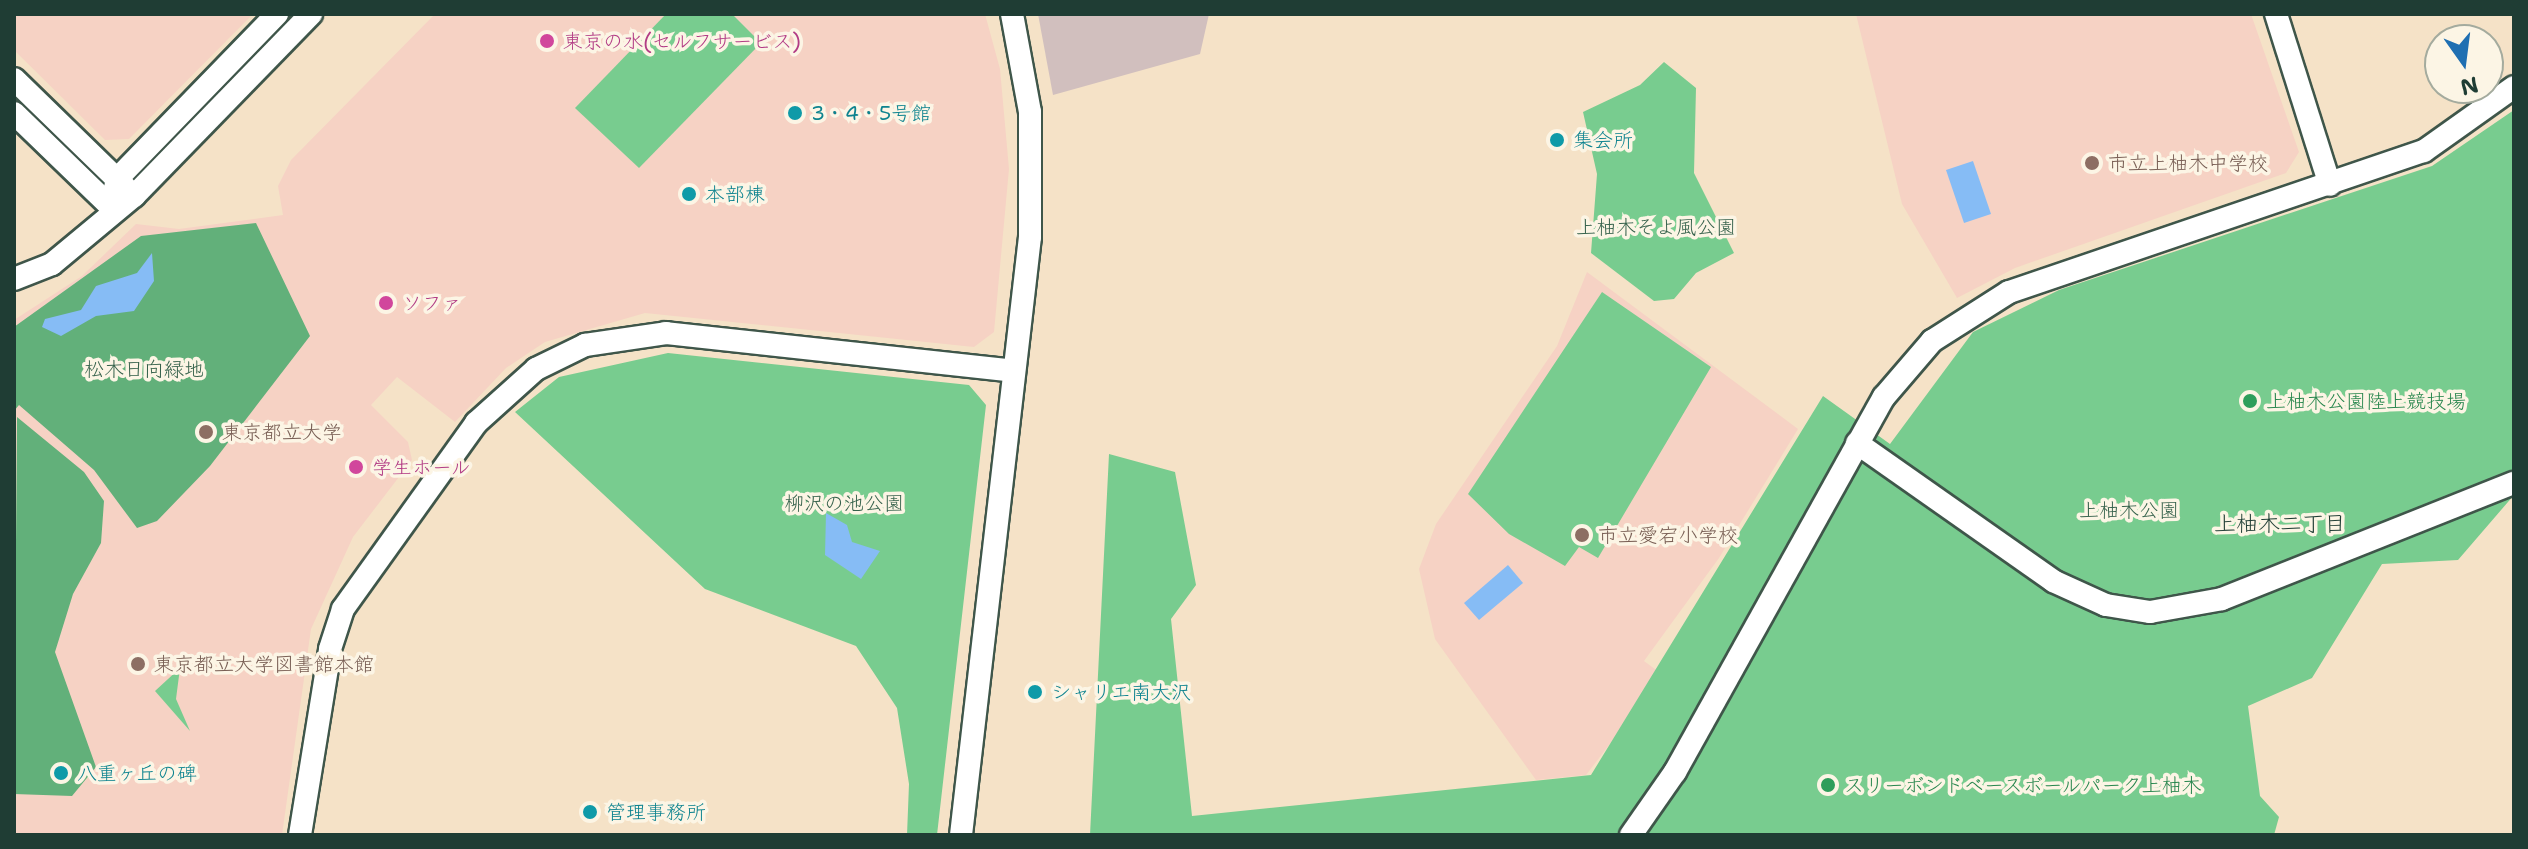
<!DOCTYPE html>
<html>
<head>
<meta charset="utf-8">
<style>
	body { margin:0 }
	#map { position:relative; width:2528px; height:849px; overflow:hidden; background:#f5e2c7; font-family:"Shantell Sans","Klee One",sans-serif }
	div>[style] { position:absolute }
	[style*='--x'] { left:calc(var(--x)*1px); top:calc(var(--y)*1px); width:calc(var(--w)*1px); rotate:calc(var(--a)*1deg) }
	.built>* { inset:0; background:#f6d2c4 }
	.industrial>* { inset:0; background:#d1bfbe }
	.green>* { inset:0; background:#78cc8f }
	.forest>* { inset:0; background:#62b07a }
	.water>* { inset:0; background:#86bcf5 }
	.roads { filter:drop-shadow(2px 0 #3f564a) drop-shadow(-2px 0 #3f564a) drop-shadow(0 2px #3f564a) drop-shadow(0 -2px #3f564a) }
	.tertiary>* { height:22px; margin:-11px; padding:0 11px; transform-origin:11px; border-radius:11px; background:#fff }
	.dots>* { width:22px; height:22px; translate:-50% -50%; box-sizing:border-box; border:4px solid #fcf5e5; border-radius:50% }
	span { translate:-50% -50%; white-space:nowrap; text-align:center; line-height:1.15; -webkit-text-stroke:7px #fcf5e5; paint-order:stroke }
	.hotel-label { font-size:20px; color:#b23c85 }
	.left { translate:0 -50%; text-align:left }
	.culture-label { font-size:20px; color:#0d838f }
	.education-label { font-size:20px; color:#785e54 }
	.park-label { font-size:20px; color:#35614b }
	.leisure-label { font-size:20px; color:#27864d }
	.neighbourhood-label { font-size:22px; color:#1f3d34 }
	.frame { position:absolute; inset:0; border:16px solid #1f3d34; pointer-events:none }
	.north { position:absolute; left:2424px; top:24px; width:80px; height:80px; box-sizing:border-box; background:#fcf5e5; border:2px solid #a4ab9e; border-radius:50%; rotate:166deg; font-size:22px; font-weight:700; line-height:32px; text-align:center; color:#1f3d34 }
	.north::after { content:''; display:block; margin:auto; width:28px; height:36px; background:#1f6fb2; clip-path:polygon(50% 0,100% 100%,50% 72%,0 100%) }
</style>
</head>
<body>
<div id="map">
	<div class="built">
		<div style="clip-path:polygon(14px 14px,253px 14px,129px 139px,105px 140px,14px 50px)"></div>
		<div style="clip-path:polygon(435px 14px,985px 14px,1000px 69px,1009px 169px,994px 332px,974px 347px,645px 313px,545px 342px,506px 368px,455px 422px,397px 377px,371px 405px,408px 442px,412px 460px,353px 537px,311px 629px,282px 835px,14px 835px,14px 320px,82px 276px,136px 224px,179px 229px,283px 215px,278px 186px,291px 160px)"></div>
		<div style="clip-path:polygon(1856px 14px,2251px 14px,2299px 152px,2286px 173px,2015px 268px,1957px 298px,1902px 204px)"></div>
		<div style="clip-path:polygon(1587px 272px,1798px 429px,1719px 558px,1644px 661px,1663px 675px,1586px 775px,1536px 780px,1435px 639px,1419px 569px,1436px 524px,1557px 346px)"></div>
	</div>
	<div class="industrial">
		<div style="clip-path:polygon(1038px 14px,1209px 14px,1200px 54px,1053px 95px)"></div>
	</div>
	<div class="green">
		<div style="clip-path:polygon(666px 14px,732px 14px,761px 43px,639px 168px,575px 108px)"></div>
		<div style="clip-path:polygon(1664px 62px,1696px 88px,1694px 173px,1734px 253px,1696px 273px,1674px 299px,1654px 301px,1591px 253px,1597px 174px,1583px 112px,1640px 85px)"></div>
		<div style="clip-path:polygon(2514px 110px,2514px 495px,2458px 560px,2382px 564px,2312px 678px,2248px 706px,2260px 796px,2279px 817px,2274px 835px,1090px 835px,1109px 454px,1175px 472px,1196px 585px,1171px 619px,1192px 816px,1591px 775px,1823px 396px,1890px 444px,1973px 332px,2059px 290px,2432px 166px)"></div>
		<div style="clip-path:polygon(1602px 292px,1711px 367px,1598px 558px,1579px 547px,1565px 566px,1509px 534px,1468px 494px)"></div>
		<div style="clip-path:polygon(668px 353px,969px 385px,986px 405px,937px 835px,907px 835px,909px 784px,897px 708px,856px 646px,705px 589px,515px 412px,559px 377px)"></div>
		<div style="clip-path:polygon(180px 668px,176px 699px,190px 731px,155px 691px)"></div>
	</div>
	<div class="forest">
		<div style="clip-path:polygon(256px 223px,310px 336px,210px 466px,157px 521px,137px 528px,94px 470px,19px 405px,14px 411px,14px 327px,141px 236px)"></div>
		<div style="clip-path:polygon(17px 417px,84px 472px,104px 501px,101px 543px,73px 594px,55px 652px,96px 767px,72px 796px,14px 794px)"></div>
	</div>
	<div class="water">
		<div style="clip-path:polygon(1973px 161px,1991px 214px,1964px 223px,1946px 170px)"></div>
		<div style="clip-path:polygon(152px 253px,154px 281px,134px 311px,96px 316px,61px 336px,42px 327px,45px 319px,81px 310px,96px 286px,137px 273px)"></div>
		<div style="clip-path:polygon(826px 513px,847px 525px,852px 542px,880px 551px,861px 579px,825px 555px)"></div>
		<div style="clip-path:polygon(1508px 565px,1523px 583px,1479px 620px,1464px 603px)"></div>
	</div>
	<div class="roads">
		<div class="tertiary">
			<div style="--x:2276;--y:14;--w:179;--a:72.5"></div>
			<div style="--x:14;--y:79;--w:155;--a:44.2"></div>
			<div style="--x:14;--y:113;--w:135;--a:44.1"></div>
			<div style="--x:111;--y:207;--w:29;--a:-78"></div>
			<div style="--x:117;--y:179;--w:230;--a:-45.9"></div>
			<div style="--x:14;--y:279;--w:41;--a:-21.5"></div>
			<div style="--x:52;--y:264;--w:107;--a:-39.7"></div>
			<div style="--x:134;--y:196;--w:254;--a:-45.8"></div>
			<div style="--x:1857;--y:443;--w:240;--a:35.1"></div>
			<div style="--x:2053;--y:581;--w:58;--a:24.4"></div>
			<div style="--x:2106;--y:605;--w:45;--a:9"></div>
			<div style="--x:2150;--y:612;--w:73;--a:-10.2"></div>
			<div style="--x:2222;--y:599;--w:314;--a:-21.7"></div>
			<div style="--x:300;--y:835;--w:188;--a:-80.8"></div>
			<div style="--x:330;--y:649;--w:42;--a:-72"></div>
			<div style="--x:343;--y:609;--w:229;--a:-54.4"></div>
			<div style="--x:476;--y:423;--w:81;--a:-42"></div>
			<div style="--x:536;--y:369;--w:55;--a:-26.1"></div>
			<div style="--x:585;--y:345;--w:82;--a:-8.4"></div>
			<div style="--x:666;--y:333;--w:350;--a:6.2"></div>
			<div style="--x:961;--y:835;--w:602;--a:-83.42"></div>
			<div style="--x:1030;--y:237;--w:125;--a:-90"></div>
			<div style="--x:1030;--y:112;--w:100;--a:-100.4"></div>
			<div style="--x:1631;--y:835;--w:77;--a:-55.1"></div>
			<div style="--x:1675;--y:772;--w:429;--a:-60.9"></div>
			<div style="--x:1884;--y:397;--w:74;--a:-49.4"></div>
			<div style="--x:1932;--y:341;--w:91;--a:-32.5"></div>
			<div style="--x:2009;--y:292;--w:438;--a:-18.8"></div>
			<div style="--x:2424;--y:151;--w:110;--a:-35.4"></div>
		</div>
	</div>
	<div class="dots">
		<div style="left:547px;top:41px;background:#d1479c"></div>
		<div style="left:795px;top:113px;background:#0f9aa8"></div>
		<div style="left:1557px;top:140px;background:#0f9aa8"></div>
		<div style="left:2092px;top:163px;background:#8d6e63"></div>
		<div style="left:689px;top:194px;background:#0f9aa8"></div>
		<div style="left:386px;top:303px;background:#d1479c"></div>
		<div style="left:2250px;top:401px;background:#2e9e5b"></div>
		<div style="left:206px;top:432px;background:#8d6e63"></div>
		<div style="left:356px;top:467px;background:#d1479c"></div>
		<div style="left:1582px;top:535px;background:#8d6e63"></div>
		<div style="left:138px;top:664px;background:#8d6e63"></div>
		<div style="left:1035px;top:692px;background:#0f9aa8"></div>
		<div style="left:61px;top:773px;background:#0f9aa8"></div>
		<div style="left:1828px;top:785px;background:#2e9e5b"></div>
		<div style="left:590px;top:812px;background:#0f9aa8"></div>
	</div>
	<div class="hotel-label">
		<span class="left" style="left:563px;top:41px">東京の水(セルフサービス)</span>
		<span class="left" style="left:402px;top:303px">ソファ</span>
		<span class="left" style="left:372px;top:467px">学生ホール</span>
	</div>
	<div class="culture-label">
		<span class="left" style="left:811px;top:113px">3・4・5号館</span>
		<span class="left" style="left:1573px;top:140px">集会所</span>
		<span class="left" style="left:705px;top:194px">本部棟</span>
		<span class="left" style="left:1051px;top:692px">シャリエ南大沢</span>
		<span class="left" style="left:77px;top:773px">八重ヶ丘の碑</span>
		<span class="left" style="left:606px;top:812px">管理事務所</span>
	</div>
	<div class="education-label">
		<span class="left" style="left:2108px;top:163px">市立上柚木中学校</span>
		<span class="left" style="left:222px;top:432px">東京都立大学</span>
		<span class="left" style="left:1598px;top:535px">市立愛宕小学校</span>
		<span class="left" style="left:154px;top:664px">東京都立大学図書館本館</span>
	</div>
	<div class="park-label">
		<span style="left:1656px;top:227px">上柚木そよ風公園</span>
		<span style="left:144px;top:369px">松木日向緑地</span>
		<span style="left:844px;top:503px">柳沢の池公園</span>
		<span style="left:2129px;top:510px">上柚木公園</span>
	</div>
	<div class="leisure-label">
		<span class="left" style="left:2266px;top:401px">上柚木公園陸上競技場</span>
		<span class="left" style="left:1844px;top:785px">スリーボンドベースボールパーク上柚木</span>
	</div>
	<div class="neighbourhood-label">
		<span style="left:2280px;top:524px">上柚木二丁目</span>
	</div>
	<div class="frame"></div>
	<div class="north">N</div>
</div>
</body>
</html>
